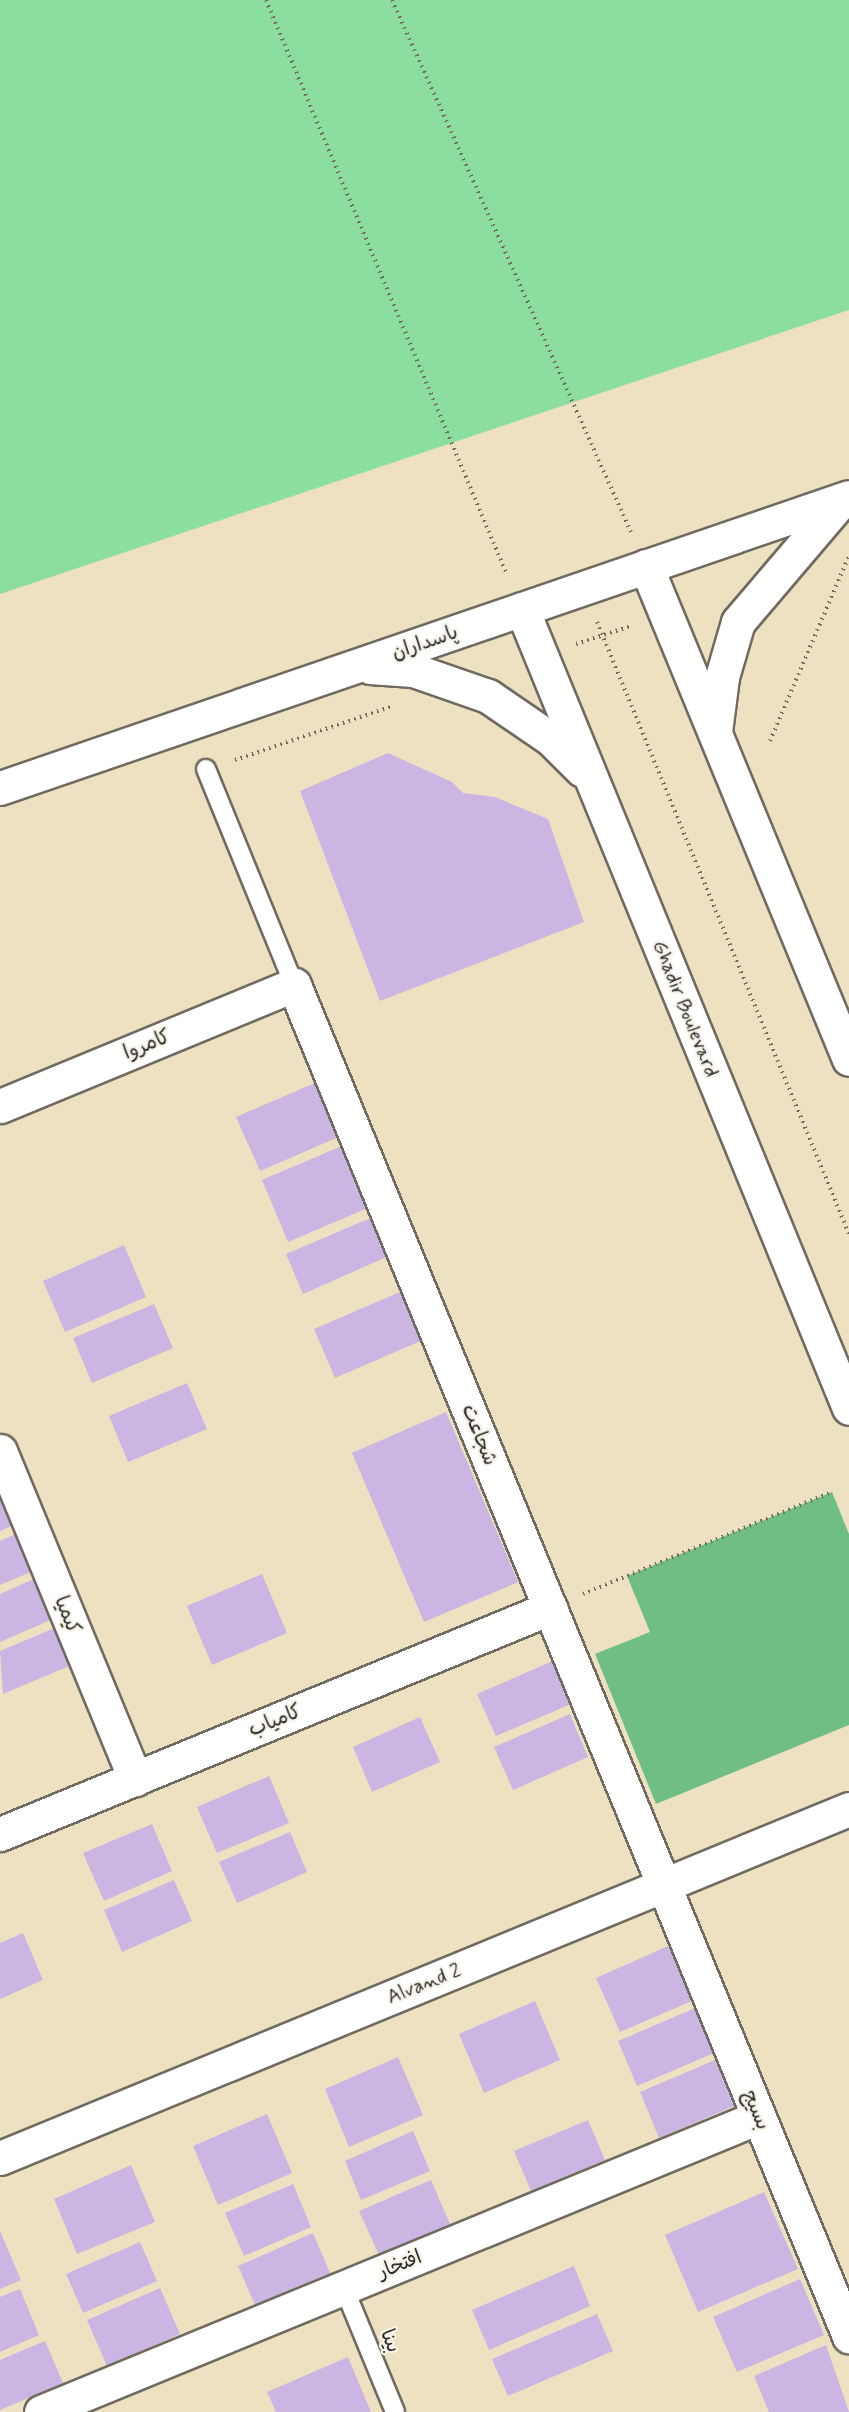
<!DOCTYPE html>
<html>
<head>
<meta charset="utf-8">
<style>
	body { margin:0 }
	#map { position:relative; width:849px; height:2412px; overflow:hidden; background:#ede1c1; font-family:Mynerve,"Playpen Sans Arabic",sans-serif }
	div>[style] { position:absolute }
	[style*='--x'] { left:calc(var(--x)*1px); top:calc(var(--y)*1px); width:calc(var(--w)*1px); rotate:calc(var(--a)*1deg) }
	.green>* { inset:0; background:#8bdea0 }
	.forest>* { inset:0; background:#70bd86 }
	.building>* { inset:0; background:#cbb6e3 }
	.path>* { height:4px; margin-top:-2px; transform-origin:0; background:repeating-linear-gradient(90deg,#6f6b60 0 1.5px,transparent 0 6px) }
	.roads { filter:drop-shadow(2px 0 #6f6b60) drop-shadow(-2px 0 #6f6b60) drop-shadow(0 2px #6f6b60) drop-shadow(0 -2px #6f6b60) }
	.service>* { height:18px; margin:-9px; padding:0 9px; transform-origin:9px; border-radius:9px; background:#fff }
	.minor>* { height:33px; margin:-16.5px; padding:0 16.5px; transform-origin:16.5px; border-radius:16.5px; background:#fff }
	.tertiary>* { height:33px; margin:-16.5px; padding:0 16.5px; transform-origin:16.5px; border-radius:16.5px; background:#fff }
	.secondary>* { height:33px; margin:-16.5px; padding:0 16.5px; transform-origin:16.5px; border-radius:16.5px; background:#fff }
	span { translate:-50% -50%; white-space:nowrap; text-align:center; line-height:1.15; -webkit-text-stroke:4.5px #f7f3e8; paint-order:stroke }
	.street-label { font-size:20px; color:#2b2b2b }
</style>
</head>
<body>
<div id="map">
	<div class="green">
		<div style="clip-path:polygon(0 0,849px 0,849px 310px,0 594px)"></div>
	</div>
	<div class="forest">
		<div style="clip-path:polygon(832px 1492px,849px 1534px,849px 1725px,656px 1804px,595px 1654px,650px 1632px,627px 1576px)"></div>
	</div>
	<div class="building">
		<div style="clip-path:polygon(388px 753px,452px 782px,463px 793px,495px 797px,548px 819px,584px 922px,380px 1001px,300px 791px)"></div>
		<div style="clip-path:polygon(317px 1082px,341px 1136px,260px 1171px,236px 1117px)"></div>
		<div style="clip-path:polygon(344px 1145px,370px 1207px,288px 1242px,262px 1180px)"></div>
		<div style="clip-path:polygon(375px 1216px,391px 1255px,303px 1294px,286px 1254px)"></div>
		<div style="clip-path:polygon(124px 1245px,146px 1297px,65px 1332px,43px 1281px)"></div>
		<div style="clip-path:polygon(402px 1291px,423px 1340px,335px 1378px,314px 1329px)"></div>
		<div style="clip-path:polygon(154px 1304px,173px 1348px,92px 1383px,73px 1338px)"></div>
		<div style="clip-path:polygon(187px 1383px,207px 1429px,128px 1462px,109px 1416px)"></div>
		<div style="clip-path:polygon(446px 1412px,518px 1582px,424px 1622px,352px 1453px)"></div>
		<div style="clip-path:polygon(0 1483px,21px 1522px,0 1531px)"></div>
		<div style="clip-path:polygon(22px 1531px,38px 1569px,0 1585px,0 1541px)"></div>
		<div style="clip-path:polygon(262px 1574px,287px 1633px,212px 1665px,187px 1606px)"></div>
		<div style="clip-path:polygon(38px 1577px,55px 1618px,0 1642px,0 1594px)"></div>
		<div style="clip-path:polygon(57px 1627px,74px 1664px,3px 1694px,0 1651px)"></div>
		<div style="clip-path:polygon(553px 1661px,571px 1704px,496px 1736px,477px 1694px)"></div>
		<div style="clip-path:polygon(570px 1714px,588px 1757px,513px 1790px,494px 1747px)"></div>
		<div style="clip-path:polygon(420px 1717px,440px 1762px,372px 1792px,353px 1747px)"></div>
		<div style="clip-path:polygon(269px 1776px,289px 1823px,217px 1853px,197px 1807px)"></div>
		<div style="clip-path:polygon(152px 1824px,172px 1871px,104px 1901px,83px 1853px)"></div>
		<div style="clip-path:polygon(290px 1832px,307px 1872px,237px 1903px,219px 1862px)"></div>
		<div style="clip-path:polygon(174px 1880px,192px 1921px,122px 1952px,104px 1910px)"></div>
		<div style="clip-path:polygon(23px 1933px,43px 1980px,0 1999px,0 1943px)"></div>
		<div style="clip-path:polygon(668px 1946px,692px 2001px,620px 2032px,596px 1978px)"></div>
		<div style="clip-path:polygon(535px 2001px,560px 2060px,484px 2093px,459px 2034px)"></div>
		<div style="clip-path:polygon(695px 2008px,714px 2053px,637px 2086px,618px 2041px)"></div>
		<div style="clip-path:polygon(398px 2057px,423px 2115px,349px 2147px,325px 2089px)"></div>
		<div style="clip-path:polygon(715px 2060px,734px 2106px,659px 2138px,640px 2092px)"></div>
		<div style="clip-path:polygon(267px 2114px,292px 2173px,218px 2205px,193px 2146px)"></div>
		<div style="clip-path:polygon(588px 2120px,605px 2160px,531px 2191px,514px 2151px)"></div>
		<div style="clip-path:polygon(413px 2131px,430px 2171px,361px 2200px,345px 2161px)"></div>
		<div style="clip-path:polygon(131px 2165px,155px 2222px,77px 2254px,54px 2199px)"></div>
		<div style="clip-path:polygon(431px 2180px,450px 2224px,379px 2255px,359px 2211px)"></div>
		<div style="clip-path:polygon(293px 2184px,311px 2227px,244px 2256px,225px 2213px)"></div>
		<div style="clip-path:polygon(764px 2192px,798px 2269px,698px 2312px,665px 2235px)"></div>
		<div style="clip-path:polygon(0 2231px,21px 2280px,0 2289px)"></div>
		<div style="clip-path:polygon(313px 2233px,330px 2273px,255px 2305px,238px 2266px)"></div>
		<div style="clip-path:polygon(140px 2242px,157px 2281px,83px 2313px,66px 2274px)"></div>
		<div style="clip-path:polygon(574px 2266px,590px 2306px,489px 2350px,472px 2310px)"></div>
		<div style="clip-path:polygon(800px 2279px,824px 2335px,737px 2372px,713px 2317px)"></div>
		<div style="clip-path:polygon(160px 2288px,180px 2334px,107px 2366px,87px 2320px)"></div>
		<div style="clip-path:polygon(20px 2289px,39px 2335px,0 2352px,0 2297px)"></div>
		<div style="clip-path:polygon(597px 2314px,613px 2351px,508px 2396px,492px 2359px)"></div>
		<div style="clip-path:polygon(45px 2341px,63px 2383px,0 2410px,0 2360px)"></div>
		<div style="clip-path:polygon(826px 2345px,849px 2412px,769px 2412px,754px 2376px)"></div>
		<div style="clip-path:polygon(348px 2357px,371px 2412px,276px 2412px,267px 2392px)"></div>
	</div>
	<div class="path">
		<div style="--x:266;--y:0;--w:623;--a:67.26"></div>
		<div style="--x:392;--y:0;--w:583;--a:65.81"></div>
		<div style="--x:597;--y:622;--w:662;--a:67.62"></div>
		<div style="--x:576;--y:644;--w:58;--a:-18.1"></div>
		<div style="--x:770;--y:741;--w:201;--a:-66.9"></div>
		<div style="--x:235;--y:760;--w:164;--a:-18.9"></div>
		<div style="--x:583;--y:1594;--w:269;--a:-22.3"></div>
	</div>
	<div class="roads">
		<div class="service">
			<div style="--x:206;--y:769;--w:233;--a:67.8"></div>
			<div style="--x:344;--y:2288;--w:134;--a:67.6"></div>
		</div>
		<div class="minor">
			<div style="--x:0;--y:1106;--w:318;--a:-22.4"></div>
			<div style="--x:294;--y:985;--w:1461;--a:67.67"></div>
			<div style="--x:0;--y:1451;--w:355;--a:67.6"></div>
			<div style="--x:0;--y:1834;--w:595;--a:-22.34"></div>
			<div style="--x:41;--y:2412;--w:776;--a:-22.34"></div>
		</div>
		<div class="tertiary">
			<div style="--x:0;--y:2158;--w:918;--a:-22.35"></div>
		</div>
		<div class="secondary">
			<div style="--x:646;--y:566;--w:533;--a:67.62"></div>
			<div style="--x:522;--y:609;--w:863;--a:67.74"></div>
			<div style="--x:370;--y:667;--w:43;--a:4"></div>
			<div style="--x:413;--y:670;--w:79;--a:19.1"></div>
			<div style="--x:488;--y:696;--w:76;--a:34.3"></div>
			<div style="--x:551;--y:739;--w:44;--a:45"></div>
			<div style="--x:715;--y:732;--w:55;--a:-82.7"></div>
			<div style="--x:722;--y:677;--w:57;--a:-73.8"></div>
			<div style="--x:738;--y:622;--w:159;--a:-49.6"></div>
			<div style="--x:0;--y:788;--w:897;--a:-18.92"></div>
		</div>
	</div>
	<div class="street-label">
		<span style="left:425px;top:643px;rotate:-19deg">پاسداران</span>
		<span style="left:685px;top:1009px;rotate:68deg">Ghadir Boulevard</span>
		<span style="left:147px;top:1045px;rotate:-22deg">کامروا</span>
		<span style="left:479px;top:1435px;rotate:68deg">شجاعت</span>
		<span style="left:67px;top:1615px;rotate:68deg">کیمیا</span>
		<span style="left:275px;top:1721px;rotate:-22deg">کامیاب</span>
		<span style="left:424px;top:1984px;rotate:-22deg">Alvand 2</span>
		<span style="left:756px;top:2110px;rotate:68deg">بسیج</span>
		<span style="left:400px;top:2265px;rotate:-22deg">افتخار</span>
		<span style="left:390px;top:2341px;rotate:68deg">بینا</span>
	</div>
</div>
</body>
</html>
